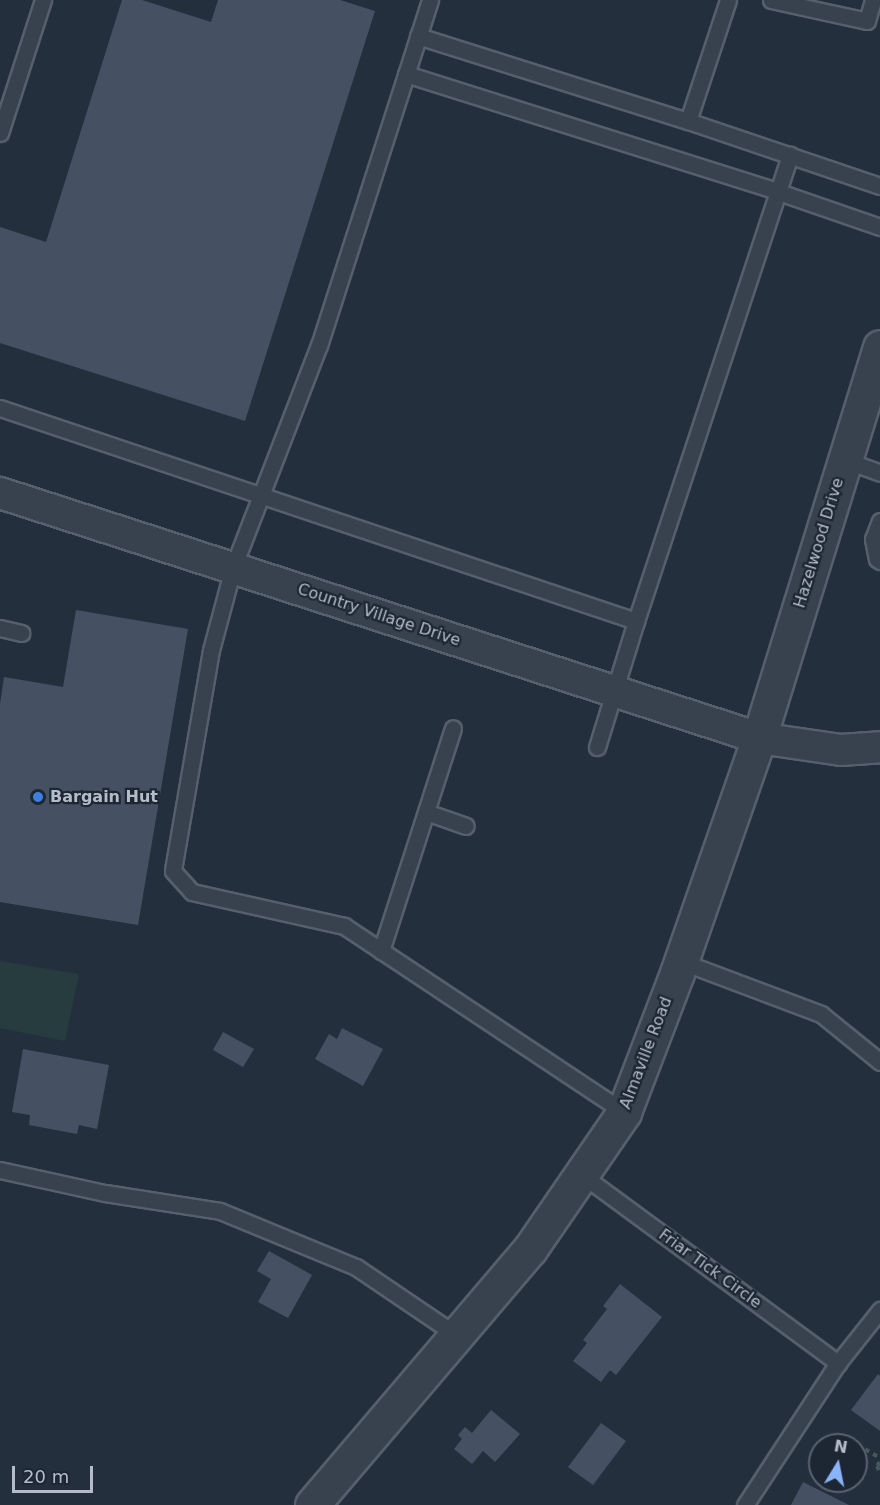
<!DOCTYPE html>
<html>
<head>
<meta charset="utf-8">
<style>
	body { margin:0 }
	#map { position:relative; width:880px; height:1505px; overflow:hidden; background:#242f3e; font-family:"DejaVu Sans",sans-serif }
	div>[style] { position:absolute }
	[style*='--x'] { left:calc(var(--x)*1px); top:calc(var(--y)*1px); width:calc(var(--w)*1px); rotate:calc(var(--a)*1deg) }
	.green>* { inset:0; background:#263c3f }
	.building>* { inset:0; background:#455162 }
	.path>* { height:4px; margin-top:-2px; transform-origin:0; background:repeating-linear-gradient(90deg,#44595c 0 4.5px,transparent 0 9px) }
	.roads { filter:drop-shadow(2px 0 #565f6c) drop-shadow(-2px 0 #565f6c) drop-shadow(0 2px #565f6c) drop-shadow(0 -2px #565f6c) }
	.service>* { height:15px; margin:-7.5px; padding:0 7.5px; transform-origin:7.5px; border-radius:7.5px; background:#38414e }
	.minor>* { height:30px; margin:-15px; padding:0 15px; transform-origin:15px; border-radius:15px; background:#38414e }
	.tertiary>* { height:33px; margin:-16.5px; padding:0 16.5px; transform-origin:16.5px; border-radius:16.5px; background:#38414e }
	.dots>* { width:16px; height:16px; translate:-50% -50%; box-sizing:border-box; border:3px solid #1d2633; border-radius:50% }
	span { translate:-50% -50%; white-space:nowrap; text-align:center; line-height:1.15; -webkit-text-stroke:4.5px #1d2633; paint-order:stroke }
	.street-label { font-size:16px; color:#b4bcc9 }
	.poi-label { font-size:16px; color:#b4bcc9; font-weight:700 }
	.left { translate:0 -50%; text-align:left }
	.north { position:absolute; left:808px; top:1433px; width:60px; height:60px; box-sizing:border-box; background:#1d2633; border:2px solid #59626f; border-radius:50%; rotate:10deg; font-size:16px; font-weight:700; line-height:24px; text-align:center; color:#b4bcc9 }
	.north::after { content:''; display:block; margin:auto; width:21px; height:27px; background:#8ab4f8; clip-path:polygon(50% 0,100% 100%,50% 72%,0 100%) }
	.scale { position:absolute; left:12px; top:1466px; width:81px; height:27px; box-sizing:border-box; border:3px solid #b4bcc9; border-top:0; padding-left:8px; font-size:18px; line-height:21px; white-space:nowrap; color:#b4bcc9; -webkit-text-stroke:4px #1d2633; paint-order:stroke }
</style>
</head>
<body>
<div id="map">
	<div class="green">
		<div style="clip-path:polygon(0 961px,79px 974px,65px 1041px,0 1028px)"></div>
	</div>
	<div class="building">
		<div style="clip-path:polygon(122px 0,142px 0,211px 22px,218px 0,340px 0,375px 11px,245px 421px,0 343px,0 227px,46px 242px)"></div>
		<div style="clip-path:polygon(76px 610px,188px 629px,138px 925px,0 902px,0 704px,4px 677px,63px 687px)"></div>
		<div style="clip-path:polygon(342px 1028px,383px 1049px,363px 1086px,315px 1059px,329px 1034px,337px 1039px)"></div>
		<div style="clip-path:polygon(223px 1032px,254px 1049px,243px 1067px,213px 1050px)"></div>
		<div style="clip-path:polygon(23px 1049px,109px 1065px,97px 1129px,79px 1125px,77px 1134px,29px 1125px,30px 1115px,12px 1112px)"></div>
		<div style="clip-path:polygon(269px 1251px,312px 1275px,288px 1318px,258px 1302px,271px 1279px,257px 1271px)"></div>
		<div style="clip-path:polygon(620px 1284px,662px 1317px,616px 1375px,610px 1370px,601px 1382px,573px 1361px,587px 1343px,583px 1340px,607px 1309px,603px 1306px)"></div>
		<div style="clip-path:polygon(878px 1374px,880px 1376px,880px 1431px,851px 1410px)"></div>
		<div style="clip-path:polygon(491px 1410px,520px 1434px,495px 1462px,483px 1451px,472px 1464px,454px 1449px,462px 1439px,458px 1435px,465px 1427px,472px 1433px)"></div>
		<div style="clip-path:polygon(601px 1423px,626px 1441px,593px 1485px,568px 1467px)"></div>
		<div style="clip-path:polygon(803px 1482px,849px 1505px,791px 1505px)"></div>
	</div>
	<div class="path">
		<div style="--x:850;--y:1440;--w:35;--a:31"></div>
		<div style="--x:880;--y:1462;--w:5;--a:127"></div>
		<div style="--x:877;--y:1466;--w:7;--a:63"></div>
	</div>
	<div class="roads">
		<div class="service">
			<div style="--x:430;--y:0;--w:362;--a:107.8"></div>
			<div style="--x:319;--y:345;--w:239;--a:111.1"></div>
			<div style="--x:233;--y:568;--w:85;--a:105"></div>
			<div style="--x:211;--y:650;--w:224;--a:99.8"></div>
			<div style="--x:173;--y:871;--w:28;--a:48"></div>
			<div style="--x:192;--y:892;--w:156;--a:12.6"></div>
			<div style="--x:344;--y:926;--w:336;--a:33.6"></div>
			<div style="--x:771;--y:0;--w:98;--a:12.3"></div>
			<div style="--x:867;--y:21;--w:22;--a:-74"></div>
			<div style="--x:418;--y:36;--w:283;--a:17.5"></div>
			<div style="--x:688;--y:121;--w:203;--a:18.7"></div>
			<div style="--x:406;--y:74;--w:388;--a:17.5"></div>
			<div style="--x:776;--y:191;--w:110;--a:19.1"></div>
			<div style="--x:688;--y:121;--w:127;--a:-71.7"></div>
			<div style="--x:0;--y:133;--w:140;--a:-72.1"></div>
			<div style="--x:0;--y:408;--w:671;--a:18.52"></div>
			<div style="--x:636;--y:621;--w:491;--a:-71.7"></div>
			<div style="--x:845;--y:460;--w:37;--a:20"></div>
			<div style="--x:880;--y:521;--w:19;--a:111"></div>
			<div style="--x:873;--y:539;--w:20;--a:79"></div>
			<div style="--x:877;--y:559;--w:4;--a:34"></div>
			<div style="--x:0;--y:628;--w:22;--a:13"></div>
			<div style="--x:597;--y:747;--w:132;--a:-72.8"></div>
			<div style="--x:426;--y:812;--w:42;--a:19.3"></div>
			<div style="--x:381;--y:951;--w:234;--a:-72.1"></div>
			<div style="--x:680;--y:961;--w:151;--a:20.6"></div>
			<div style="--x:821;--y:1014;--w:76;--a:39.1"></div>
			<div style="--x:0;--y:1170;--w:107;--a:12.4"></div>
			<div style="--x:105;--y:1193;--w:116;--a:8.9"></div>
			<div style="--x:220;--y:1211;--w:147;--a:22.4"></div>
			<div style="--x:356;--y:1267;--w:123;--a:34.1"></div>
			<div style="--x:582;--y:1175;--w:318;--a:36.3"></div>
			<div style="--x:745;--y:1505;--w:170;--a:-56.8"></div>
			<div style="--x:838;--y:1363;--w:68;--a:-51.6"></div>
		</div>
		<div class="minor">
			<div style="--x:0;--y:493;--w:798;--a:17.89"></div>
			<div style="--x:759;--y:738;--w:83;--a:8.3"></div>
			<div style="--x:841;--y:750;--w:39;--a:-4"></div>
		</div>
		<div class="tertiary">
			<div style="--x:312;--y:1505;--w:336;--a:-49.6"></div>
			<div style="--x:530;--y:1249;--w:166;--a:-55.5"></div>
			<div style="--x:624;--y:1112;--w:149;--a:-69.1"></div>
			<div style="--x:677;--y:973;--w:249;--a:-70.8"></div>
			<div style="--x:759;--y:738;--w:409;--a:-72.8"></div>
		</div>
	</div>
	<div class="dots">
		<div style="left:38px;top:797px;background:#3f7fe0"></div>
	</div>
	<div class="street-label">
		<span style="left:819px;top:543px;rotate:-73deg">Hazelwood Drive</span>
		<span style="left:379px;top:615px;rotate:18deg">Country Village Drive</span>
		<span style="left:646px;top:1053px;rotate:-69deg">Almaville Road</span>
		<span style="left:710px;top:1269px;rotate:36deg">Friar Tick Circle</span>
	</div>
	<div class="poi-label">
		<span class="left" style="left:50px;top:797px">Bargain Hut</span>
	</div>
	<div class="north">N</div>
	<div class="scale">20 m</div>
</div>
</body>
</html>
